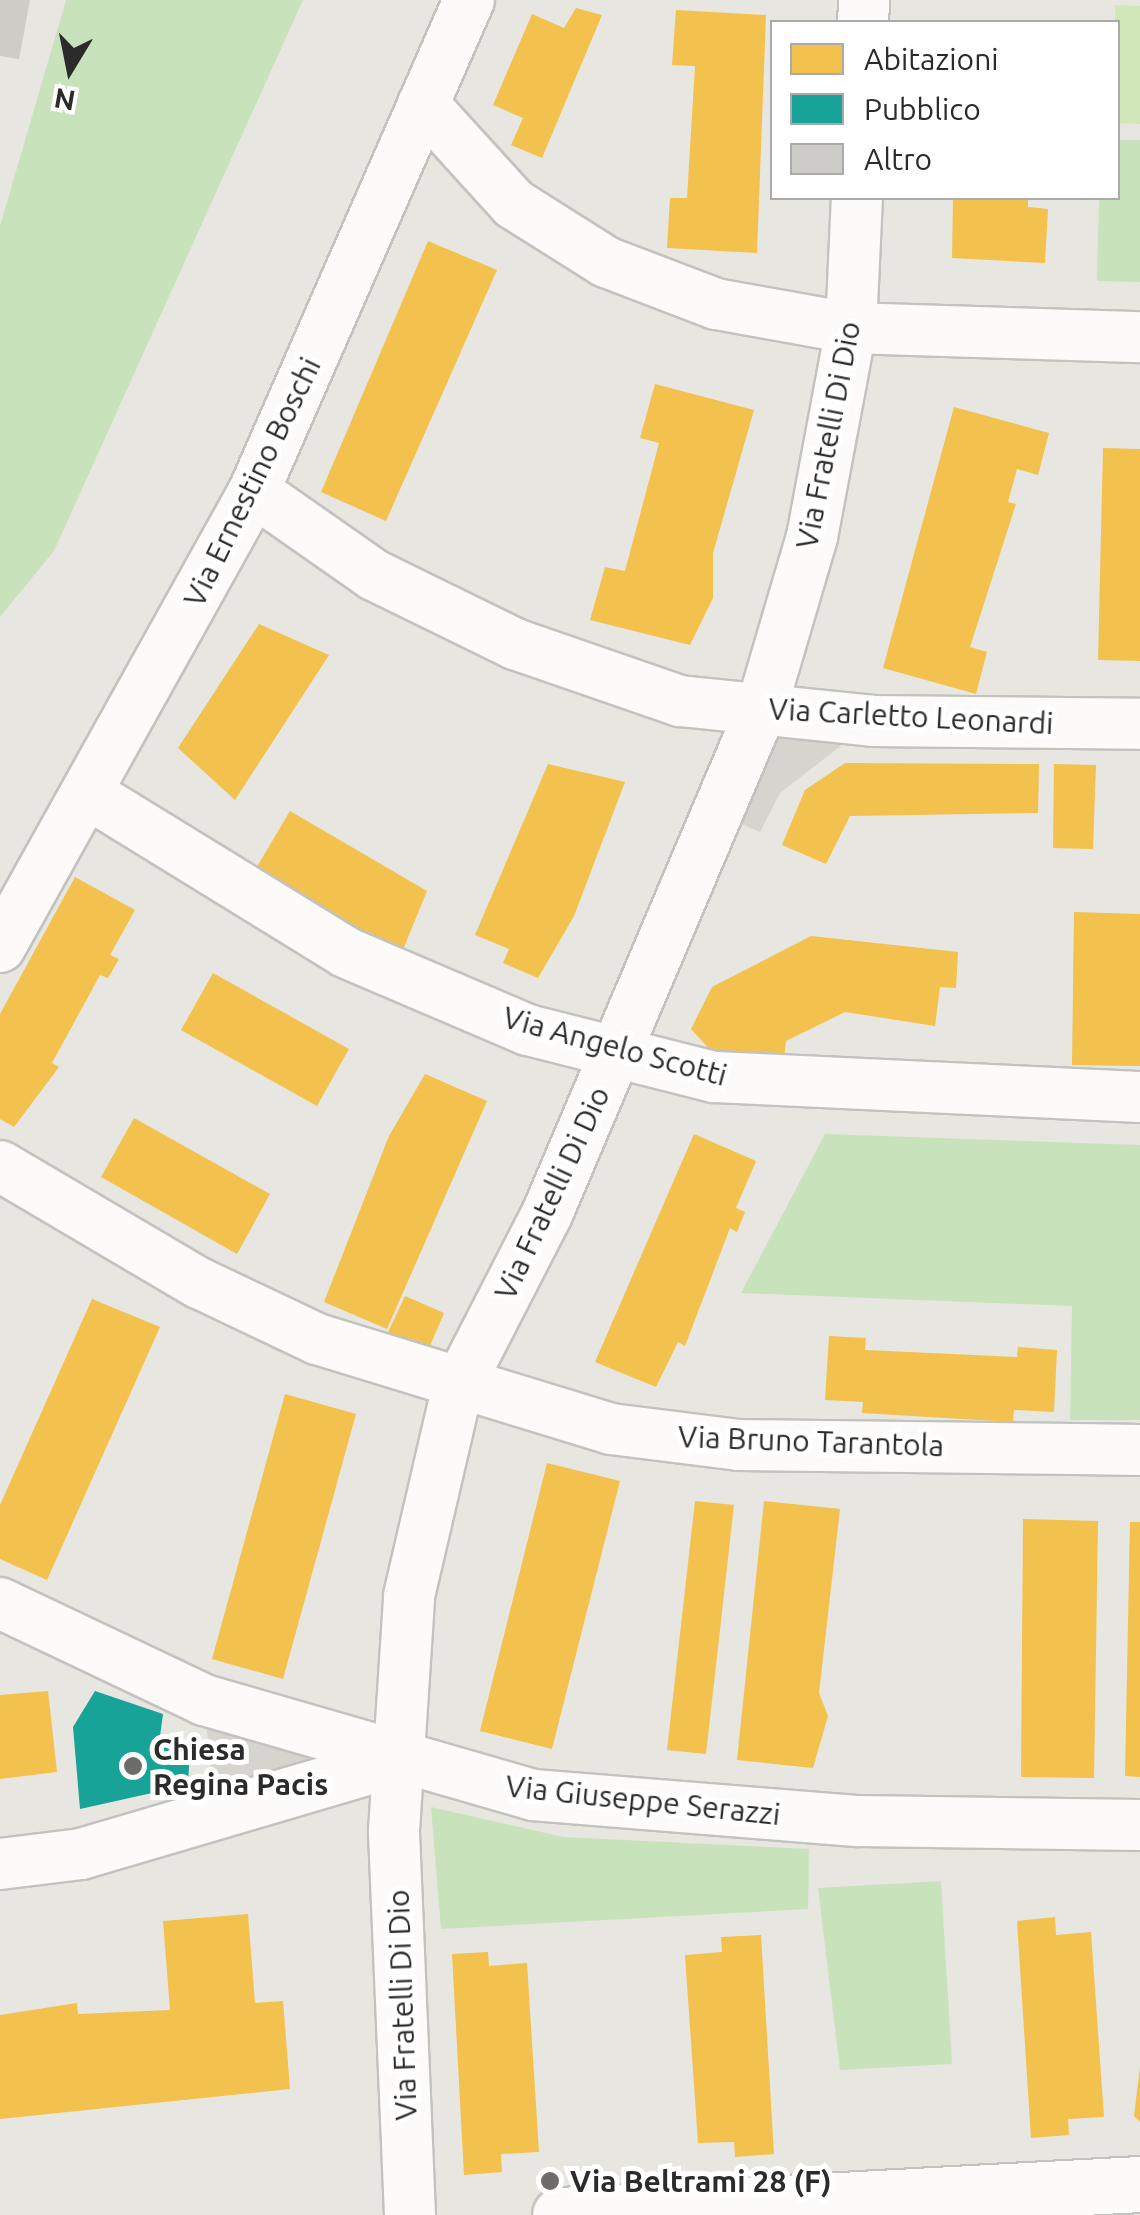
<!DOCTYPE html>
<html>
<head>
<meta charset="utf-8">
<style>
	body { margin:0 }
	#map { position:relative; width:1140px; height:2215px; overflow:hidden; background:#e8e6e0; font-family:Ubuntu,sans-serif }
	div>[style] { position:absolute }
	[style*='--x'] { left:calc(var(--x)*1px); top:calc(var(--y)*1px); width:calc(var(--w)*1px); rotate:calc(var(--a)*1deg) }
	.green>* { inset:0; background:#c8e3bb }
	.pitch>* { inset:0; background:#d1e7b8 }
	.plaza>* { inset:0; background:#d6d4cf }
	.homes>* { inset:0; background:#f2c14e }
	.public>* { inset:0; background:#17a398 }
	.building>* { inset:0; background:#cdccc7 }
	.roads { filter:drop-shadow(2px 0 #c2c2c1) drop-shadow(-2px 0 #c2c2c1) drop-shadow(0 2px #c2c2c1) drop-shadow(0 -2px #c2c2c1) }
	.street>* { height:50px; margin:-25px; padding:0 25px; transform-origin:25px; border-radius:25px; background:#fcfbfa }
	.secondary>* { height:55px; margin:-27.5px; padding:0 27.5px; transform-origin:27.5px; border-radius:27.5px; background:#fcfbfa }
	.dots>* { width:28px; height:28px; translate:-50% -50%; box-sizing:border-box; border:5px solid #fff; border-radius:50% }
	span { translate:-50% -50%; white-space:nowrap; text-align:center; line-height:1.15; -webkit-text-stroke:10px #fff; paint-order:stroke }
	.street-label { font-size:30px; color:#2b2b2b }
	.poi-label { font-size:30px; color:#2b2b2b; font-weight:700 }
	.left { translate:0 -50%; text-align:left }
	.legend { position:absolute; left:770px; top:20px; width:350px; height:180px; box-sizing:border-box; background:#fff; border:2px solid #aaa; margin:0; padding:12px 18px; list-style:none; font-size:30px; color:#2b2b2b }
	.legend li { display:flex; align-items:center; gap:20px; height:50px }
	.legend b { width:50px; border:2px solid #aaa }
	.north { position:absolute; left:20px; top:20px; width:100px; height:100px; -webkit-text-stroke:8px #fff; paint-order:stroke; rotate:190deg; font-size:28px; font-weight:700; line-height:40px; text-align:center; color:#2b2b2b }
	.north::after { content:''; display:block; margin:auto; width:35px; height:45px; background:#2b2b2b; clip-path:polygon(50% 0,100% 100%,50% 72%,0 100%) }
</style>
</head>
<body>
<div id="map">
	<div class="green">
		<div style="clip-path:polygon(66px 0,303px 0,54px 551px,0 617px,0 226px)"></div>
		<div style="clip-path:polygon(1118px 140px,1140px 140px,1140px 282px,1097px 281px,1099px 198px,1118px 198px)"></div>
		<div style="clip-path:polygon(825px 1134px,1140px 1145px,1140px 1420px,1070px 1420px,1072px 1306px,741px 1293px)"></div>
		<div style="clip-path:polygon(431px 1807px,563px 1837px,809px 1849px,808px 1909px,441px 1929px)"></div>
		<div style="clip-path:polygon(941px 1881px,952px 2064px,840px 2070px,818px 1888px)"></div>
	</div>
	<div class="pitch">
		<div style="clip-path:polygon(1115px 5px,1140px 6px,1140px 124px,1118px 123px)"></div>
	</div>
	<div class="plaza">
		<div style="clip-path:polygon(761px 710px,873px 721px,780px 793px,760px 832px,717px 814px)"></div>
		<div style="clip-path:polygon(204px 1700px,362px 1750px,215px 1814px)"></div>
	</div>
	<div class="homes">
		<div style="clip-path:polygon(576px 8px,602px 15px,542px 158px,511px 145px,523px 118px,493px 105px,532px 14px,564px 28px)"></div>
		<div style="clip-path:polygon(676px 10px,766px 15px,757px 253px,667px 248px,670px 198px,687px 198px,695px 66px,672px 65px)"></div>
		<div style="clip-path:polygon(953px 198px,1028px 198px,1028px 207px,1048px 209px,1045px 263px,952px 258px)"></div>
		<div style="clip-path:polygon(428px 241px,497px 270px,386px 521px,321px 492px)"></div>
		<div style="clip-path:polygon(655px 384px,754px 410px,713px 553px,713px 598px,690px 645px,590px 620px,605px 567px,625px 571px,659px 443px,640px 438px)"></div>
		<div style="clip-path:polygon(954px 407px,1049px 433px,1038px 475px,1017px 469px,1008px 502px,1016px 504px,970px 647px,987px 652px,976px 694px,883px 668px)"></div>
		<div style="clip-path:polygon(1103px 448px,1140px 449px,1140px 661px,1098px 660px)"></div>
		<div style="clip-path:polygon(259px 624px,329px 655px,235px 800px,178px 748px)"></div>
		<div style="clip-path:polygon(845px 763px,1039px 764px,1038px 813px,850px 816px,826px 864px,782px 845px,805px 790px)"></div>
		<div style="clip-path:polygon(548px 764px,625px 782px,574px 916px,538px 978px,503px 963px,509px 949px,475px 935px)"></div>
		<div style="clip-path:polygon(1054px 764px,1096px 765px,1093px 849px,1053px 848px)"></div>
		<div style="clip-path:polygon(290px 811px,427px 891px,395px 969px,252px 875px)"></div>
		<div style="clip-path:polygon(75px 877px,135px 910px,110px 955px,119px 959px,108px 978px,100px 975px,52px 1063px,59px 1067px,14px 1127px,0 1119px,0 1014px)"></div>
		<div style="clip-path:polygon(1074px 912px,1140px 914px,1140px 1066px,1072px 1065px)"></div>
		<div style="clip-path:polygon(811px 936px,958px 952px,956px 988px,940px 987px,935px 1026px,845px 1012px,786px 1041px,783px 1068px,723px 1064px,691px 1029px,712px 987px)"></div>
		<div style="clip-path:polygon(213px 973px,349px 1049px,317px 1106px,181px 1030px)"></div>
		<div style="clip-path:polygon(425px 1074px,487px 1101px,387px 1329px,324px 1302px,389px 1136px)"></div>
		<div style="clip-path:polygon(134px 1118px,270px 1194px,237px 1254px,101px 1177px)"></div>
		<div style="clip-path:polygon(694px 1134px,756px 1161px,736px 1208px,745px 1212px,737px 1232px,730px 1228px,685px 1346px,678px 1342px,656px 1387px,595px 1362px)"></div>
		<div style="clip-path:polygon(405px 1296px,444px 1313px,418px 1374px,377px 1356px)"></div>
		<div style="clip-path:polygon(92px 1299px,160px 1327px,47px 1580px,0 1559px,0 1505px)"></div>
		<div style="clip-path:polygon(829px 1336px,866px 1338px,865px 1350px,1017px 1357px,1018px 1347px,1057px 1350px,1054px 1412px,1014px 1410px,1013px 1422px,862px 1413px,863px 1402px,825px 1400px)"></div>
		<div style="clip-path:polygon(285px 1394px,356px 1414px,283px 1679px,212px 1659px)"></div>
		<div style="clip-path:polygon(547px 1463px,620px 1481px,552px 1749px,480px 1731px)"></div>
		<div style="clip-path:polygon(695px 1501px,734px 1505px,706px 1754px,667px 1750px)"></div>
		<div style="clip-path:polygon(764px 1501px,840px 1509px,819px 1693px,828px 1716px,813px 1768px,737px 1760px)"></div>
		<div style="clip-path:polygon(1023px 1519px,1098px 1521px,1094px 1778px,1021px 1777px)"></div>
		<div style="clip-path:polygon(1130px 1522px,1140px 1522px,1140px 1777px,1125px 1776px)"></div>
		<div style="clip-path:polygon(48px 1691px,57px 1772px,0 1779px,0 1695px)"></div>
		<div style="clip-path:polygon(248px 1914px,255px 2003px,283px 2001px,290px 2089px,0 2119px,0 2015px,77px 2003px,78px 2014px,170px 2010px,163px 1921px)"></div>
		<div style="clip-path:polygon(1055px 1917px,1056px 1935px,1091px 1932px,1104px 2117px,1068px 2119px,1069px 2135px,1031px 2138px,1017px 1921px)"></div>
		<div style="clip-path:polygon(761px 1935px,774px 2154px,735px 2157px,734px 2142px,698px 2143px,685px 1955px,722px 1952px,721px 1937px)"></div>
		<div style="clip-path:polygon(488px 1952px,489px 1966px,527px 1963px,539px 2152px,501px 2154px,502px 2172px,464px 2175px,452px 1954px)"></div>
		<div style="clip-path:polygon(1140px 2067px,1140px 2122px,1134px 2116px)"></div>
	</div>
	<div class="public">
		<div style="clip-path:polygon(95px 1691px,163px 1714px,160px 1736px,190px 1748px,188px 1785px,80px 1809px,73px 1727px)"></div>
	</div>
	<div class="building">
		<div style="clip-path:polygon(0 0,30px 0,19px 59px,0 56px)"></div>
	</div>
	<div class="roads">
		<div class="street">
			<div style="--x:863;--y:22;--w:22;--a:-87"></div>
			<div style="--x:423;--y:104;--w:135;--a:47.7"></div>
			<div style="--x:514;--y:204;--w:109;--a:32.2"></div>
			<div style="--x:606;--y:262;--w:118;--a:20.9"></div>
			<div style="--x:716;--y:304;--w:137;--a:10.1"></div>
			<div style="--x:851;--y:328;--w:289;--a:1.8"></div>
			<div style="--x:254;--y:491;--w:146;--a:35"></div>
			<div style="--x:374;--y:575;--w:157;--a:26.1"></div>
			<div style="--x:515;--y:644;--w:175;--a:19.1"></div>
			<div style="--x:680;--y:701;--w:194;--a:5.9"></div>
			<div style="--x:873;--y:721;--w:267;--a:0.6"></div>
			<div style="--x:87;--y:793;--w:303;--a:31.6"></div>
			<div style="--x:345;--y:952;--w:199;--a:23.1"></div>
			<div style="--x:528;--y:1030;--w:192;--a:14.2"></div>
			<div style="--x:714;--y:1077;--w:426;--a:2.7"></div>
			<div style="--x:0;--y:947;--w:522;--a:-60.88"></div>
			<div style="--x:254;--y:491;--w:536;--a:-66.35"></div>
			<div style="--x:0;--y:1166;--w:231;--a:30.5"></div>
			<div style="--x:199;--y:1283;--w:131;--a:25.4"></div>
			<div style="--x:317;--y:1339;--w:307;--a:17"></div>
			<div style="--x:611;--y:1429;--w:129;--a:7.1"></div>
			<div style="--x:739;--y:1445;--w:401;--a:0.7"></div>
			<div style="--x:0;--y:1603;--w:226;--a:25.4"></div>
			<div style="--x:204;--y:1700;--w:342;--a:16.1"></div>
			<div style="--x:533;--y:1795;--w:327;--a:4.6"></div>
			<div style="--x:859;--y:1821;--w:281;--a:0.8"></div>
			<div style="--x:0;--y:1864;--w:82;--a:-7"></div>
			<div style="--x:81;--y:1854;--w:329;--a:-16.4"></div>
			<div style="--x:410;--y:2215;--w:384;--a:-92.4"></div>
			<div style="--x:394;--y:1831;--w:235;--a:-86.3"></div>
			<div style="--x:409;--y:1596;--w:212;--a:-76.9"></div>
			<div style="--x:457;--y:1389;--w:197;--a:-62.8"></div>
			<div style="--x:547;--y:1214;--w:548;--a:-66.99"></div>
			<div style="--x:761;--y:710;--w:180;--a:-73.6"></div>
			<div style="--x:812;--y:537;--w:213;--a:-79.4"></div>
			<div style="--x:851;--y:328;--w:130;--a:-87.4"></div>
		</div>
		<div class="secondary">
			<div style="--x:560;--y:2215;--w:581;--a:-3.06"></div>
		</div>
	</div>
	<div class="dots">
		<div style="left:133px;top:1766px;background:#6d6c6a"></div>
		<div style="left:550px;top:2181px;background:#6d6c6a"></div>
	</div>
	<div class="street-label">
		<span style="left:828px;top:435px;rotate:-79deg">Via Fratelli Di Dio</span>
		<span style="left:252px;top:482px;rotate:-64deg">Via Ernestino Boschi</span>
		<span style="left:911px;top:716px;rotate:3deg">Via Carletto Leonardi</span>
		<span style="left:615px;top:1046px;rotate:15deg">Via Angelo Scotti</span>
		<span style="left:552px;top:1193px;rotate:-65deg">Via Fratelli Di Dio</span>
		<span style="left:811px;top:1441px;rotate:2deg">Via Bruno Tarantola</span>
		<span style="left:643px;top:1800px;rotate:6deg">Via Giuseppe Serazzi</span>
		<span style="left:402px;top:2005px;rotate:-92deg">Via Fratelli Di Dio</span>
	</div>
	<div class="poi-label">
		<span class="left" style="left:153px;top:1766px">Chiesa<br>Regina Pacis</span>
		<span class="left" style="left:570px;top:2181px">Via Beltrami 28 (F)</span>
	</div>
	<ul class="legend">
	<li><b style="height:28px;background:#f2c14e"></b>Abitazioni</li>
	<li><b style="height:28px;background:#17a398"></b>Pubblico</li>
	<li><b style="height:28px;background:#cdccc7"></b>Altro</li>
	</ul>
	<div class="north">N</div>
</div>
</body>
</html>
